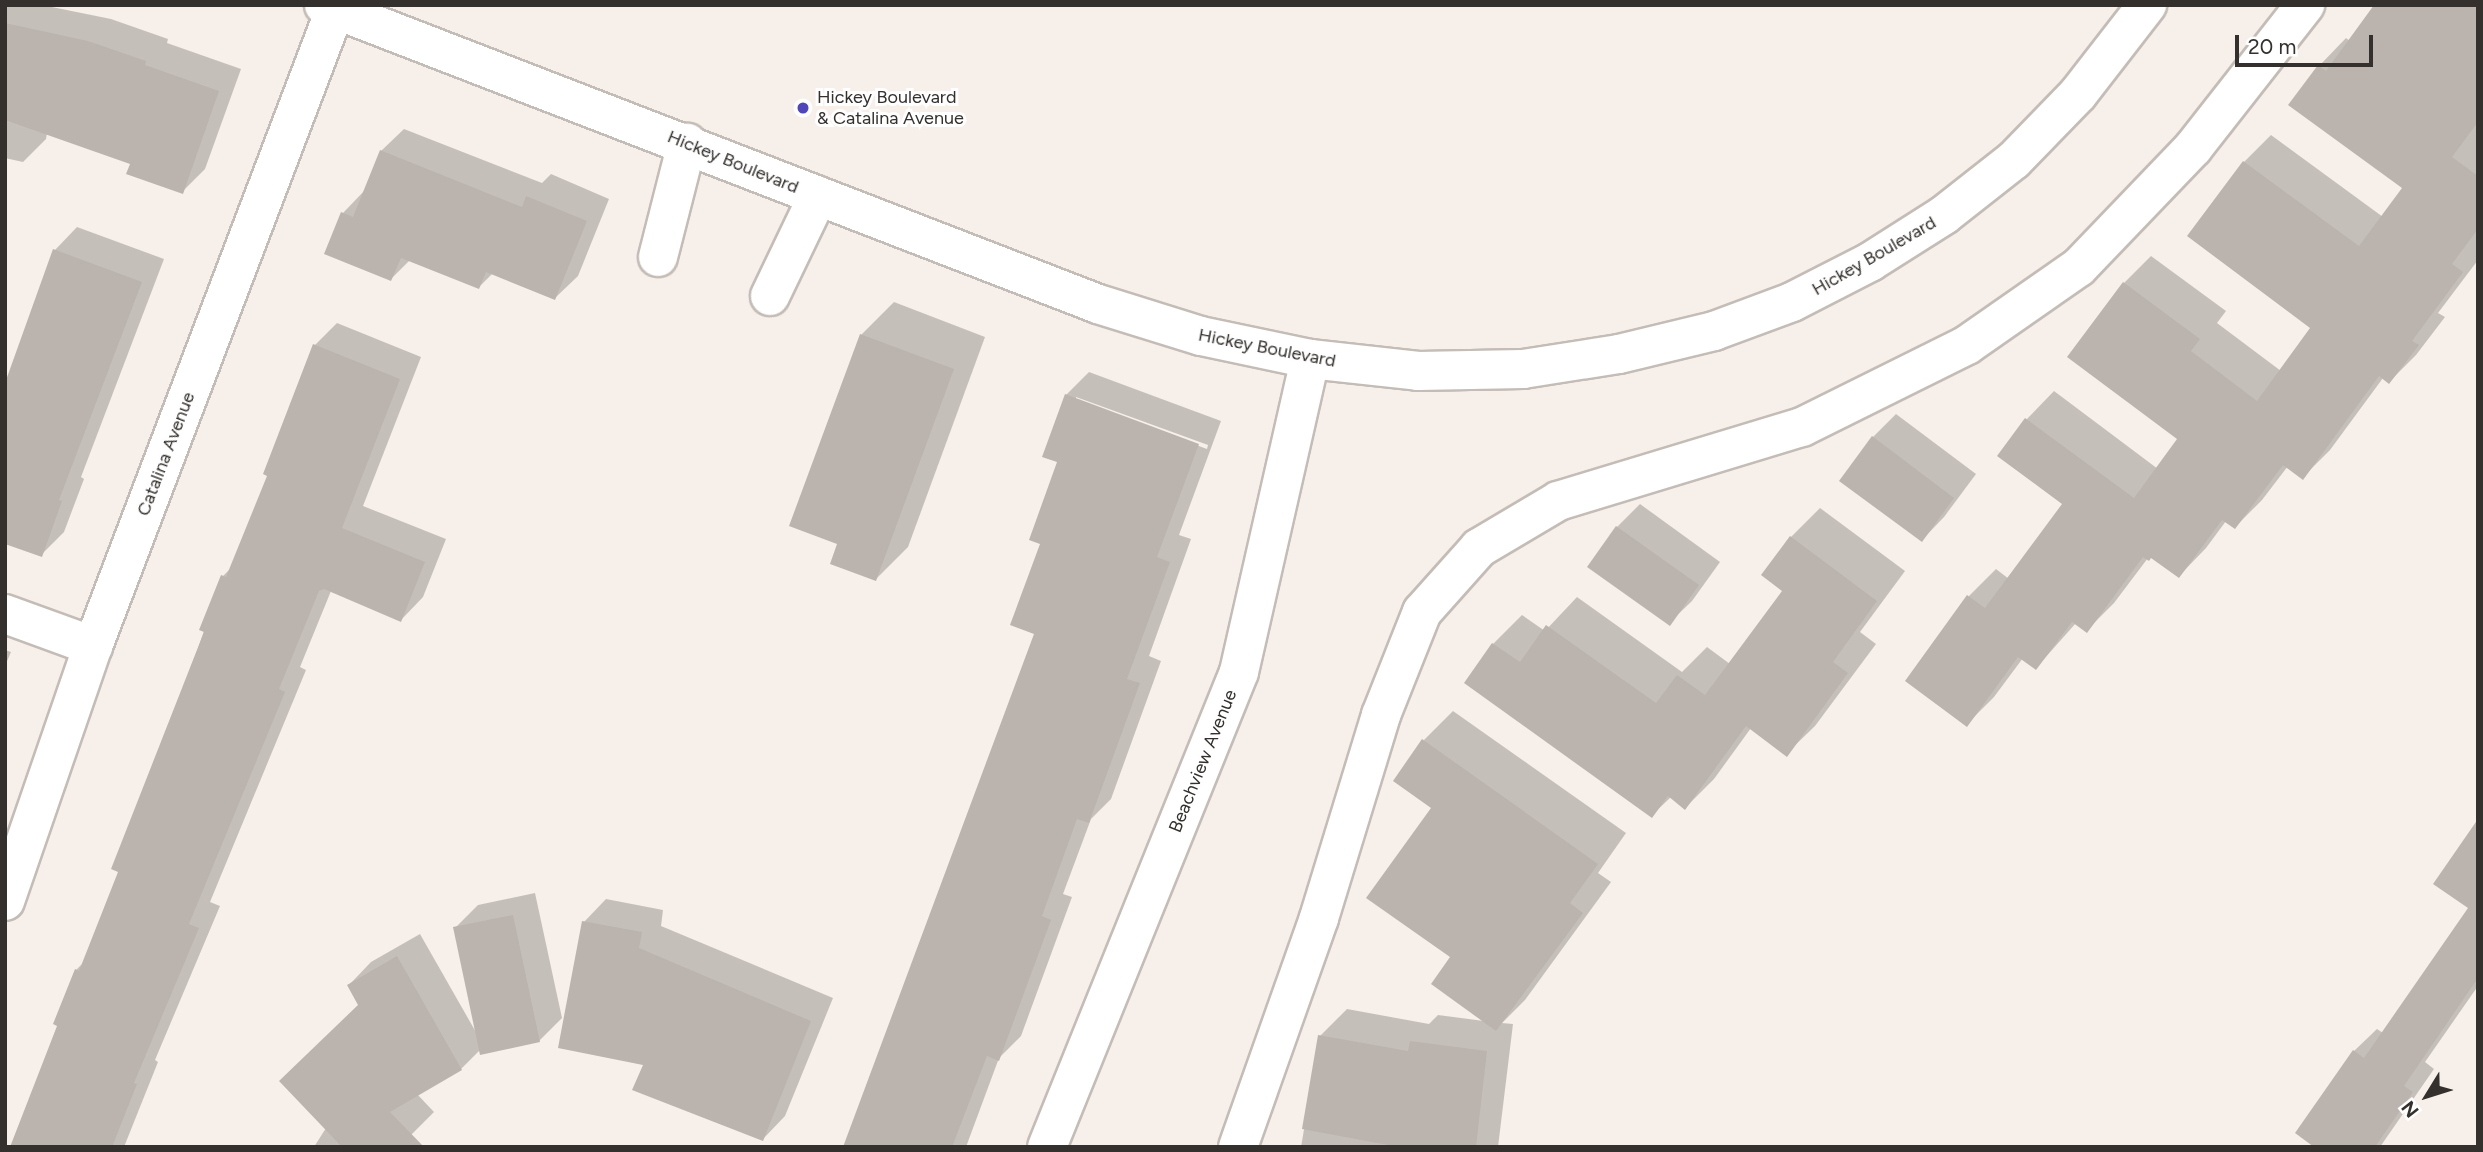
<!DOCTYPE html>
<html>
<head>
<meta charset="utf-8">
<style>
	body { margin:0 }
	#map { position:relative; width:2483px; height:1152px; overflow:hidden; background:#f7efe9; font-family:Figtree,sans-serif }
	div>[style] { position:absolute }
	[style*='--x'] { left:calc(var(--x)*1px); top:calc(var(--y)*1px); width:calc(var(--w)*1px); rotate:calc(var(--a)*1deg) }
	.shadow>* { inset:0; background:#0003 }
	.building>* { inset:0; background:#bbb3ae }
	.roads { filter:drop-shadow(2px 0 #c4bcb6) drop-shadow(-2px 0 #c4bcb6) drop-shadow(0 2px #c4bcb6) drop-shadow(0 -2px #c4bcb6) }
	.minor>* { height:38px; margin:-19px; padding:0 19px; transform-origin:19px; border-radius:19px; background:#fff }
	.major>* { height:38px; margin:-19px; padding:0 19px; transform-origin:19px; border-radius:19px; background:#fff }
	.dots>* { width:19px; height:19px; translate:-50% -50%; box-sizing:border-box; border:4px solid #fefefe; border-radius:50% }
	span { translate:-50% -50%; white-space:nowrap; text-align:center; line-height:1.15; -webkit-text-stroke:6px #fefefe; paint-order:stroke }
	.poi-label { font-size:18px; color:#33302d }
	.left { translate:0 -50%; text-align:left }
	.street-label { font-size:18px; color:#33302d }
	.frame { position:absolute; inset:0; border:7px solid #33302d; pointer-events:none }
	.north { position:absolute; left:2392px; top:1061px; width:70px; height:70px; -webkit-text-stroke:5px #fefefe; paint-order:stroke; rotate:232deg; font-size:19px; font-weight:700; line-height:28px; text-align:center; color:#33302d }
	.north::after { content:''; display:block; margin:auto; width:24px; height:32px; background:#33302d; clip-path:polygon(50% 0,100% 100%,50% 72%,0 100%) }
	.scale { position:absolute; left:2235px; top:35px; width:138px; height:32px; box-sizing:border-box; border:4px solid #33302d; border-top:0; padding-left:9px; font-size:21px; line-height:24px; white-space:nowrap; color:#33302d; -webkit-text-stroke:5px #fefefe; paint-order:stroke }
</style>
</head>
<body>
<div id="map">
	<div class="shadow">
		<div style="clip-path:polygon(5px 5px,42px 5px,111px 19px,168px 39px,167px 43px,241px 69px,205px 169px,182px 192px,132px 163px,47px 133px,46px 139px,23px 162px,5px 158px)"></div>
		<div style="clip-path:polygon(2478px 5px,2478px 260px,2438px 313px,2445px 317px,2416px 355px,2389px 382px,2383px 378px,2330px 450px,2303px 477px,2288px 466px,2262px 500px,2235px 527px,2226px 521px,2206px 548px,2179px 576px,2152px 556px,2148px 558px,2114px 603px,2087px 630px,2076px 623px,2036px 668px,2023px 658px,1994px 697px,1967px 724px,1969px 596px,1996px 569px,2009px 579px,2064px 504px,1999px 456px,2027px 419px,2054px 391px,2158px 469px,2180px 439px,2124px 283px,2151px 256px,2226px 311px,2217px 323px,2281px 371px,2313px 327px,2244px 162px,2271px 135px,2383px 217px,2404px 188px,2319px 66px,2346px 38px,2350px 41px)"></div>
		<div style="clip-path:polygon(404px 129px,542px 183px,551px 174px,609px 199px,578px 276px,555px 298px,493px 273px,479px 287px,410px 260px,391px 279px,343px 213px,365px 190px,381px 151px)"></div>
		<div style="clip-path:polygon(77px 227px,164px 259px,81px 477px,84px 479px,64px 532px,41px 555px,55px 250px)"></div>
		<div style="clip-path:polygon(894px 302px,985px 337px,908px 547px,876px 579px,839px 543px,861px 335px)"></div>
		<div style="clip-path:polygon(337px 323px,421px 357px,363px 506px,446px 539px,423px 597px,401px 620px,331px 591px,300px 667px,306px 670px,210px 902px,220px 906px,155px 1060px,158px 1062px,124px 1147px,11px 1147px,59px 1025px,55px 1023px,76px 970px,85px 961px,121px 871px,223px 576px,232px 567px,269px 475px,315px 345px)"></div>
		<div style="clip-path:polygon(evenodd,1089px 372px,1221px 421px,1179px 535px,1191px 539px,1149px 656px,1161px 661px,1111px 799px,1091px 819px,1063px 894px,1072px 897px,1021px 1036px,999px 1058px,966px 1147px,844px 1147px,1036px 633px,1042px 543px,1059px 461px,1066px 395px,1089px 372px,1076px 397px,1208px 445px,1207px 449px,1076px 400px,1076px 397px)"></div>
		<div style="clip-path:polygon(1896px 414px,1976px 474px,1944px 517px,1922px 540px,1873px 437px)"></div>
		<div style="clip-path:polygon(1640px 504px,1720px 562px,1692px 601px,1669px 623px,1617px 527px)"></div>
		<div style="clip-path:polygon(1820px 508px,1905px 571px,1860px 632px,1876px 644px,1815px 726px,1786px 754px,1751px 728px,1714px 779px,1685px 808px,1671px 797px,1651px 816px,1493px 644px,1522px 615px,1545px 631px,1577px 597px,1682px 672px,1707px 647px,1730px 664px,1785px 590px,1791px 537px)"></div>
		<div style="clip-path:polygon(5px 650px,11px 652px,5px 666px)"></div>
		<div style="clip-path:polygon(1453px 711px,1626px 833px,1598px 873px,1611px 882px,1525px 1000px,1502px 1023px,1513px 1024px,1498px 1147px,1301px 1147px,1320px 1036px,1347px 1009px,1429px 1024px,1438px 1015px,1484px 1021px,1452px 957px,1424px 740px)"></div>
		<div style="clip-path:polygon(2478px 822px,2478px 986px,2425px 1062px,2434px 1069px,2380px 1147px,2313px 1147px,2354px 1051px,2377px 1029px,2383px 1033px,2471px 908px)"></div>
		<div style="clip-path:polygon(535px 893px,562px 1018px,539px 1041px,481px 1049px,461px 1069px,417px 1094px,434px 1112px,399px 1147px,314px 1147px,326px 1128px,360px 1004px,349px 985px,371px 962px,420px 934px,477px 1034px,455px 928px,478px 905px)"></div>
		<div style="clip-path:polygon(606px 899px,663px 910px,661px 926px,833px 998px,785px 1116px,763px 1139px,645px 1063px,584px 922px)"></div>
	</div>
	<div class="building">
		<div style="clip-path:polygon(2374px 5px,2478px 5px,2478px 122px,2452px 157px,2478px 176px,2478px 229px,2452px 264px,2463px 272px,2412px 341px,2419px 345px,2389px 384px,2379px 376px,2303px 480px,2283px 465px,2235px 529px,2222px 520px,2179px 578px,2151px 558px,2149px 561px,2143px 557px,2087px 633px,2072px 622px,2036px 670px,2018px 657px,1967px 727px,1905px 681px,1967px 595px,1985px 608px,2062px 504px,1997px 456px,2025px 418px,2134px 498px,2177px 439px,2067px 357px,2123px 282px,2200px 339px,2191px 351px,2257px 401px,2310px 328px,2187px 236px,2243px 161px,2359px 246px,2402px 188px,2288px 105px,2318px 65px,2326px 71px)"></div>
		<div style="clip-path:polygon(5px 23px,88px 41px,146px 61px,145px 65px,219px 91px,183px 194px,126px 174px,130px 164px,5px 120px)"></div>
		<div style="clip-path:polygon(380px 150px,522px 207px,526px 196px,587px 221px,555px 300px,486px 272px,479px 289px,401px 258px,391px 281px,324px 254px,341px 212px,353px 217px)"></div>
		<div style="clip-path:polygon(53px 249px,142px 282px,59px 500px,62px 501px,42px 557px,5px 544px,5px 383px)"></div>
		<div style="clip-path:polygon(860px 334px,954px 369px,876px 581px,830px 564px,837px 544px,789px 526px)"></div>
		<div style="clip-path:polygon(313px 344px,400px 379px,342px 528px,425px 562px,401px 622px,324px 589px,319px 591px,279px 689px,285px 692px,189px 924px,199px 928px,134px 1083px,137px 1084px,112px 1147px,10px 1147px,57px 1026px,53px 1024px,75px 969px,79px 971px,118px 872px,111px 869px,204px 632px,199px 630px,221px 575px,226px 577px,267px 476px,263px 474px)"></div>
		<div style="clip-path:polygon(1065px 394px,1199px 444px,1157px 557px,1170px 562px,1127px 679px,1140px 683px,1089px 823px,1077px 819px,1042px 916px,1051px 920px,999px 1061px,987px 1056px,952px 1147px,843px 1147px,1034px 634px,1010px 625px,1040px 544px,1029px 540px,1057px 462px,1042px 457px)"></div>
		<div style="clip-path:polygon(1872px 436px,1954px 498px,1922px 542px,1839px 481px)"></div>
		<div style="clip-path:polygon(1616px 526px,1699px 585px,1670px 626px,1587px 567px)"></div>
		<div style="clip-path:polygon(1790px 536px,1877px 601px,1833px 662px,1848px 673px,1787px 757px,1746px 726px,1685px 810px,1668px 796px,1652px 818px,1464px 683px,1492px 643px,1520px 662px,1546px 625px,1656px 703px,1677px 675px,1705px 695px,1782px 591px,1761px 575px)"></div>
		<div style="clip-path:polygon(1422px 739px,1598px 864px,1570px 903px,1583px 913px,1496px 1031px,1431px 984px,1450px 957px,1366px 898px,1431px 808px,1393px 781px)"></div>
		<div style="clip-path:polygon(2478px 819px,2478px 978px,2404px 1086px,2413px 1092px,2375px 1147px,2314px 1147px,2295px 1133px,2353px 1050px,2364px 1058px,2468px 908px,2433px 884px)"></div>
		<div style="clip-path:polygon(513px 915px,540px 1042px,480px 1055px,453px 927px)"></div>
		<div style="clip-path:polygon(582px 921px,642px 932px,639px 948px,811px 1021px,763px 1141px,632px 1090px,643px 1065px,558px 1048px)"></div>
		<div style="clip-path:polygon(397px 956px,462px 1070px,390px 1112px,424px 1147px,342px 1147px,279px 1081px,358px 1005px,347px 985px)"></div>
		<div style="clip-path:polygon(1318px 1035px,1408px 1051px,1410px 1041px,1487px 1051px,1476px 1147px,1399px 1147px,1302px 1129px)"></div>
	</div>
	<div class="roads">
		<div class="minor">
			<div style="--x:658;--y:257;--w:118;--a:-75.7"></div>
			<div style="--x:770;--y:296;--w:111;--a:-64.4"></div>
			<div style="--x:5;--y:614;--w:94;--a:20"></div>
			<div style="--x:5;--y:901;--w:270;--a:-71"></div>
			<div style="--x:93;--y:646;--w:680;--a:-69.17"></div>
			<div style="--x:1047;--y:1147;--w:512;--a:-67.99"></div>
			<div style="--x:1239;--y:672;--w:321;--a:-77.2"></div>
			<div style="--x:1238;--y:1147;--w:243;--a:-70.5"></div>
			<div style="--x:1319;--y:918;--w:212;--a:-73"></div>
			<div style="--x:1381;--y:715;--w:111;--a:-68.3"></div>
			<div style="--x:1422;--y:612;--w:86;--a:-48.3"></div>
			<div style="--x:1479;--y:548;--w:92;--a:-30.7"></div>
			<div style="--x:1558;--y:501;--w:255;--a:-16.9"></div>
			<div style="--x:1802;--y:427;--w:184;--a:-26.4"></div>
			<div style="--x:1967;--y:345;--w:136;--a:-34.9"></div>
			<div style="--x:2079;--y:267;--w:165;--a:-46.2"></div>
			<div style="--x:2193;--y:148;--w:182;--a:-51.9"></div>
		</div>
		<div class="major">
			<div style="--x:324;--y:5;--w:830;--a:21.12"></div>
			<div style="--x:1098;--y:304;--w:108;--a:17.3"></div>
			<div style="--x:1201;--y:336;--w:111;--a:11.9"></div>
			<div style="--x:1310;--y:359;--w:109;--a:6.3"></div>
			<div style="--x:1418;--y:371;--w:105;--a:-1.1"></div>
			<div style="--x:1523;--y:369;--w:97;--a:-8.9"></div>
			<div style="--x:1619;--y:354;--w:98;--a:-13.6"></div>
			<div style="--x:1714;--y:331;--w:83;--a:-20.4"></div>
			<div style="--x:1792;--y:302;--w:88;--a:-27.1"></div>
			<div style="--x:1870;--y:262;--w:88;--a:-32.4"></div>
			<div style="--x:1944;--y:215;--w:89;--a:-38.2"></div>
			<div style="--x:2014;--y:160;--w:92;--a:-45.9"></div>
			<div style="--x:2078;--y:94;--w:113;--a:-52.2"></div>
		</div>
	</div>
	<div class="dots">
		<div style="left:803px;top:108px;background:#5145bc"></div>
	</div>
	<div class="poi-label">
		<span class="left" style="left:817px;top:108px">Hickey Boulevard<br>&amp; Catalina Avenue</span>
	</div>
	<div class="street-label">
		<span style="left:733px;top:162px;rotate:22deg">Hickey Boulevard</span>
		<span style="left:1874px;top:256px;rotate:-30deg">Hickey Boulevard</span>
		<span style="left:1267px;top:348px;rotate:11deg">Hickey Boulevard</span>
		<span style="left:166px;top:454px;rotate:-69deg">Catalina Avenue</span>
		<span style="left:1203px;top:761px;rotate:-68deg">Beachview Avenue</span>
	</div>
	<div class="frame"></div>
	<div class="north">N</div>
	<div class="scale">20 m</div>
</div>
</body>
</html>
